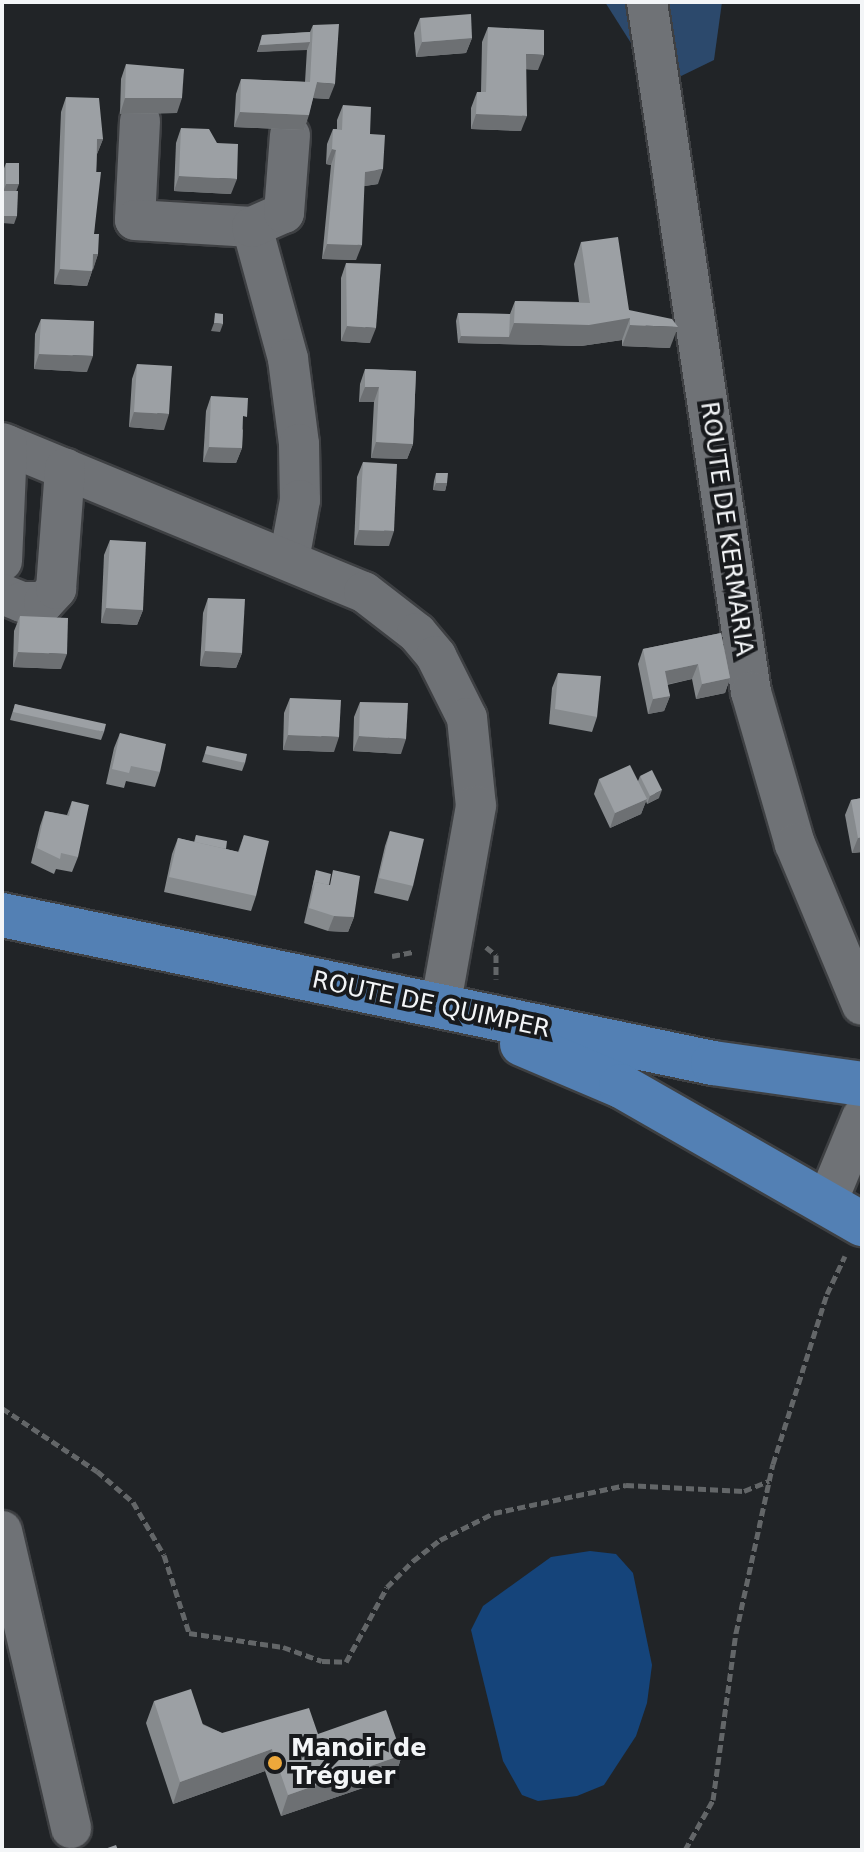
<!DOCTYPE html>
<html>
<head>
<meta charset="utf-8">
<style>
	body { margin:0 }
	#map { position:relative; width:864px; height:1852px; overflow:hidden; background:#212427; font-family:"DejaVu Sans",sans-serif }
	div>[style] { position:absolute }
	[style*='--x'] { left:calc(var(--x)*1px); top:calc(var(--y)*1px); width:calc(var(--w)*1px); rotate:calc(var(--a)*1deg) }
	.green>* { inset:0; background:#2c496c }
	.water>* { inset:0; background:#15447a }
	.path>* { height:5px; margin-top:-2.5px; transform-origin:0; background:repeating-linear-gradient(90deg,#636668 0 8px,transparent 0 12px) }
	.roads { filter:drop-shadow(2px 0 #3e4043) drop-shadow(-2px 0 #3e4043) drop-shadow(0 2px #3e4043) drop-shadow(0 -2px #3e4043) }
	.minor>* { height:40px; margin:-20px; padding:0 20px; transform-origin:20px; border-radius:20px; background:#6f7276 }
	.major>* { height:44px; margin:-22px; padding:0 22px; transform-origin:22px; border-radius:22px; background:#5380b4 }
	.wall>* { inset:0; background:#868a8d }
	.shaded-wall>* { inset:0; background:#6d7073 }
	.building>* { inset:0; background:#9ca0a4 }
	.dots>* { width:22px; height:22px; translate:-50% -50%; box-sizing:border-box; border:4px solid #181a1d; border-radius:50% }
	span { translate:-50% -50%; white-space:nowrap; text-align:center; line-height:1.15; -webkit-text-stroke:8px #181a1d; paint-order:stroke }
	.street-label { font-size:24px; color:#f3f5f7 }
	.poi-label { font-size:24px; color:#f3f5f7; font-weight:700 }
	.left { translate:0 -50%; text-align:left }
	.frame { position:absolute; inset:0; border:4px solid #f3f5f7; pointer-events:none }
</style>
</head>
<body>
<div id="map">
	<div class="green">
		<div style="clip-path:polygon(605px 2px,722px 2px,714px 60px,675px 79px,636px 51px)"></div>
	</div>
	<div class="water">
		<div style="clip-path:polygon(590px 1551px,616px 1554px,633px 1573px,652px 1665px,647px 1703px,636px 1736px,604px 1785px,577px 1796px,538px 1801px,522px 1795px,503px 1761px,471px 1630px,483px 1606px,551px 1557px)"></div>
	</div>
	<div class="path">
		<div style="--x:486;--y:947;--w:13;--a:39"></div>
		<div style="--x:496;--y:955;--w:24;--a:90"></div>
		<div style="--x:392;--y:956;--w:21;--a:-11"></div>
		<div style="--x:2;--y:1408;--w:114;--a:33.6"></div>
		<div style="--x:97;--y:1471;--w:48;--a:40.7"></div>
		<div style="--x:133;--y:1502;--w:61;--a:59.7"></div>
		<div style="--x:164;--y:1555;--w:82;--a:72.2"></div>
		<div style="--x:189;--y:1633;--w:95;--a:8.5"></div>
		<div style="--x:283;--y:1647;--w:41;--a:19.7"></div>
		<div style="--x:322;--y:1661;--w:24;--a:2"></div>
		<div style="--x:346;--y:1662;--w:85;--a:-61.3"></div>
		<div style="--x:387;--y:1587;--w:37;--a:-45"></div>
		<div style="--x:413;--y:1561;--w:34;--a:-38"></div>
		<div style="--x:440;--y:1540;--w:60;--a:-26.6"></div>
		<div style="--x:494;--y:1513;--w:135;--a:-12"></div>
		<div style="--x:626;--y:1485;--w:118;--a:2.9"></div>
		<div style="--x:744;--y:1491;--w:27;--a:-22"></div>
		<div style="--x:685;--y:1850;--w:57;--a:-60.8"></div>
		<div style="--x:713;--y:1800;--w:169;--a:-82.2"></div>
		<div style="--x:736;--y:1633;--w:173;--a:-77.7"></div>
		<div style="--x:773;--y:1464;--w:178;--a:-72.4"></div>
		<div style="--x:827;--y:1294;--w:42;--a:-64.7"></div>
	</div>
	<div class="roads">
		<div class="minor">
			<div style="--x:647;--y:2;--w:698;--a:81.43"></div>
			<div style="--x:751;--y:692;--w:158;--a:73.9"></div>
			<div style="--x:795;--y:844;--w:174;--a:67.4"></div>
			<div style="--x:140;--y:121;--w:99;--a:92.9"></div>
			<div style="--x:135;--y:220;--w:117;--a:3.4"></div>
			<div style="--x:252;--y:227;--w:137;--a:74.7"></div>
			<div style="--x:288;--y:359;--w:86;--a:82.6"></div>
			<div style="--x:299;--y:444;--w:56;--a:89"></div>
			<div style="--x:300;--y:500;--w:61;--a:100.4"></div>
			<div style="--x:252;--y:227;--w:35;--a:-24"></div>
			<div style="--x:284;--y:213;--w:78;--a:-85.6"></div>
			<div style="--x:2;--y:443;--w:391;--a:22.4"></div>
			<div style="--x:364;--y:592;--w:67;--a:37.7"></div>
			<div style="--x:417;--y:633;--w:30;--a:50"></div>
			<div style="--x:436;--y:656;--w:69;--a:63.4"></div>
			<div style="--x:467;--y:718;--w:88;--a:84.2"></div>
			<div style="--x:476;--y:806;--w:205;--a:100.1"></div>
			<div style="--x:2;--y:561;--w:116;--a:-87.5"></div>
			<div style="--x:2;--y:594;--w:22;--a:22"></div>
			<div style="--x:22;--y:602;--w:22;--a:0"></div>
			<div style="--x:44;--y:602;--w:18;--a:-47"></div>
			<div style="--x:56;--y:589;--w:121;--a:-85.7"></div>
			<div style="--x:827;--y:1202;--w:92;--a:-67.6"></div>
			<div style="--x:2;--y:1531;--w:305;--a:76.9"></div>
		</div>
		<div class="major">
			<div style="--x:2;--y:915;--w:726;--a:11.76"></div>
			<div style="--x:713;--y:1063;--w:150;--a:8"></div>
			<div style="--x:522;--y:1044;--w:108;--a:23"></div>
			<div style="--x:621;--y:1086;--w:278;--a:29.8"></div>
		</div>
	</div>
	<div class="wall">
		<div style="clip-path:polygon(420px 18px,472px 38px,466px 53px,416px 57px,414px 33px)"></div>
		<div style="clip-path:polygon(313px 25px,329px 99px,313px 98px,304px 130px,234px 127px,236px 94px,241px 79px,305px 82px,307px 49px,257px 52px,262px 35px,310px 32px)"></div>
		<div style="clip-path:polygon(488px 27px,538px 70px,526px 69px,521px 131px,471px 129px,471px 108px,477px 92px,481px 92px,482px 42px)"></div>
		<div style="clip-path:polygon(126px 64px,177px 113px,120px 114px,121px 79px)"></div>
		<div style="clip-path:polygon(66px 97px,103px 139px,97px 154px,94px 234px,98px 254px,87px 286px,54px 284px,61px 112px)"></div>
		<div style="clip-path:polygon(343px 105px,370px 134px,378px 184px,364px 186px,356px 260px,322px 259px,331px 165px,326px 164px,327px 144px,333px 129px,337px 129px,337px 120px)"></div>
		<div style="clip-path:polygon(181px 128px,231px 194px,174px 191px,176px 143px)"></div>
		<div style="clip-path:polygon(6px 163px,16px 191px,14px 224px,3px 191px,3px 171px)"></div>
		<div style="clip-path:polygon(581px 242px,629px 310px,670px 348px,622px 346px,622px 340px,581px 346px,458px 343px,456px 321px,458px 313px,510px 314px,515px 301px,579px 302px,574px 264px)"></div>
		<div style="clip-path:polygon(346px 263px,370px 343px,341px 341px,341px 278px)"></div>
		<div style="clip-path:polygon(41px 319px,87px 372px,34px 369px,35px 334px)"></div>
		<div style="clip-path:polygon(137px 364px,164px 430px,129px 427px,132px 379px)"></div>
		<div style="clip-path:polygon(365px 369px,416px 371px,413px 444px,407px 459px,371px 458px,374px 402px,359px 402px,360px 384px)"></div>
		<div style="clip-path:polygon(211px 396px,243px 430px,242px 448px,236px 463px,203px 462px,206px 411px)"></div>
		<div style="clip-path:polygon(363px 462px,389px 546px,354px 545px,357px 477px)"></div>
		<div style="clip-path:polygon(436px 473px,447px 483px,445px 491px,433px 490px,434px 481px)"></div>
		<div style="clip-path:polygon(110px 540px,143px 610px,137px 625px,101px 623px,104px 555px)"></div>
		<div style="clip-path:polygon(208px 598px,242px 653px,236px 668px,200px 666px,203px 613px)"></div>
		<div style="clip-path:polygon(20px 616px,61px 669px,13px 667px,14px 631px)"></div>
		<div style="clip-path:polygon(721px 633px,730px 678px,725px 693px,696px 699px,692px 679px,667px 685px,670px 696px,664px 711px,648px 714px,638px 664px,643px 649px)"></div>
		<div style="clip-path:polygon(558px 673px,597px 717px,592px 732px,549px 724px,552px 688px)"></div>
		<div style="clip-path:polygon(290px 698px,334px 752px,283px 750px,284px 713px)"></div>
		<div style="clip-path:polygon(360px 702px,401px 754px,353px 751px,354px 717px)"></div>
		<div style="clip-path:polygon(15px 704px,104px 732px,101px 740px,10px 720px)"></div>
		<div style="clip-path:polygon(120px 733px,160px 772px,155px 787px,126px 781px,124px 788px,106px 784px,114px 748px)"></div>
		<div style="clip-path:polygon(207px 746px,245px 763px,242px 771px,202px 762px)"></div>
		<div style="clip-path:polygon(640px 776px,659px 798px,647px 804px,646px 801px,641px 814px,610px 828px,594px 794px,599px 779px,638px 781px)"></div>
		<div style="clip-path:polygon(862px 798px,862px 852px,852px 853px,845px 815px,851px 800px)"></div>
		<div style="clip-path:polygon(72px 801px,78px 857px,72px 872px,56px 869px,54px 874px,31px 863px,40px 826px,45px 811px,67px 815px)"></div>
		<div style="clip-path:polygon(390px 831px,413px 886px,408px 901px,374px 893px,385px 846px)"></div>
		<div style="clip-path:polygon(196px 835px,226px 849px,238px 852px,244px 835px,256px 896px,251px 911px,164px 892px,172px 854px,178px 838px,194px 842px)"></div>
		<div style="clip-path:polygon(316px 870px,354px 917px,348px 932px,328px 931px,304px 923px)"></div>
		<div style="clip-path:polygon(154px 1701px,222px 1733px,318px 1734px,402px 1755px,395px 1777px,281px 1816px,265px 1771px,173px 1804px,146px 1723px)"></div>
	</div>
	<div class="shaded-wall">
		<div style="clip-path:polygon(472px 38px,466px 53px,416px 57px,422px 42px)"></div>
		<div style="clip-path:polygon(310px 42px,307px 50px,257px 52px,260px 45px)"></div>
		<div style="clip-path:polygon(526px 54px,544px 55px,538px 70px,521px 69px)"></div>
		<div style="clip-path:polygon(317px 82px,335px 84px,329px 99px,312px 98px)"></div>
		<div style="clip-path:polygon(125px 98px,182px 98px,177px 113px,120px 114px)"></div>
		<div style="clip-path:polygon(240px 112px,309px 115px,304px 130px,234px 127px)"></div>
		<div style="clip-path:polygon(476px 114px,527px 116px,521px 131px,471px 129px)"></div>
		<div style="clip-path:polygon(97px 139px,103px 139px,97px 154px)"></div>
		<div style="clip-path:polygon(332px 149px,336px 150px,331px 165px,326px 164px)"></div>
		<div style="clip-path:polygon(383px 169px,378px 184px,359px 187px,365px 172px)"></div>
		<div style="clip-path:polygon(179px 176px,237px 179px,231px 194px,174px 191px)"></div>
		<div style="clip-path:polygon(6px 184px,19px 184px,16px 192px,3px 192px)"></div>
		<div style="clip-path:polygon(2px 216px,17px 216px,14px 224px,2px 223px)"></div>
		<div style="clip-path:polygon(327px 244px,362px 245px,356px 260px,322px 259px)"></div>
		<div style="clip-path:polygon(93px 254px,98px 254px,93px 270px)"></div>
		<div style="clip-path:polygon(60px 269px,92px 271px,87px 286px,54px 284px)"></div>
		<div style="clip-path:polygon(630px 318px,622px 340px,581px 346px,458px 343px,461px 336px,509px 337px,514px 323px)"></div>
		<div style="clip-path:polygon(214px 323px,223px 324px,220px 332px,211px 331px)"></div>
		<div style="clip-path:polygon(630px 325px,678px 327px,670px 348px,622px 346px)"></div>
		<div style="clip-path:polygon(347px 326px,376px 328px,370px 343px,341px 341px)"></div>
		<div style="clip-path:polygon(39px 354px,93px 356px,87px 372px,34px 369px)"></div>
		<div style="clip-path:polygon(365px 387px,379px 387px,374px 402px,359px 402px)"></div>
		<div style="clip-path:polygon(134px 412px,169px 414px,164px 430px,129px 427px)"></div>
		<div style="clip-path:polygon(376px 442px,413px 444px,407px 459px,371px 458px)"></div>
		<div style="clip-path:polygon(209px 447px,242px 448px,236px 463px,203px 462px)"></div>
		<div style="clip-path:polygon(436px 483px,447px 483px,445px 491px,433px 490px)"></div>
		<div style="clip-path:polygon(359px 530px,394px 531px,389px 546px,354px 545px)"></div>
		<div style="clip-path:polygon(106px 608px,143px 610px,137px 625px,101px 623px)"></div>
		<div style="clip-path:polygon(205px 651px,242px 653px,236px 668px,200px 666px)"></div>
		<div style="clip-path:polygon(18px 652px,67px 654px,61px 669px,13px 667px)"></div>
		<div style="clip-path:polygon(698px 664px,692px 679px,659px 686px,665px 671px)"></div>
		<div style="clip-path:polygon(730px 678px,725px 693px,696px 699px,702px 684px)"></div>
		<div style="clip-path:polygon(670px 696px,664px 711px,648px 714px,653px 699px)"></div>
		<div style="clip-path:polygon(288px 735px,339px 737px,334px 752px,283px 750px)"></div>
		<div style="clip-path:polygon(359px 736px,406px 739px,401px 754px,353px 751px)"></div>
		<div style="clip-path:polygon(662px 790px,659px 798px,647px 804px,650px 796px)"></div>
		<div style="clip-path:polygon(647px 799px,641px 814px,610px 828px,615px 813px)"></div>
		<div style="clip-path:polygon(862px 837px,862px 852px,852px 853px,858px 838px)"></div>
		<div style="clip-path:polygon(334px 916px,354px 917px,348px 932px,328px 931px)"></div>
		<div style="clip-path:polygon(272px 1749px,265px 1771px,173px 1804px,180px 1782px)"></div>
		<div style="clip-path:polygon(402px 1755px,395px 1777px,281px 1816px,288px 1795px)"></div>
	</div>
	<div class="building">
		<div style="clip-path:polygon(471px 14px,472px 38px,422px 42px,420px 18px)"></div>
		<div style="clip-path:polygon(339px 24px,335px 84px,317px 82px,309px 115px,240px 112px,241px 79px,310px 82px,313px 25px)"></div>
		<div style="clip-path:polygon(488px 27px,544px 30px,544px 55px,526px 54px,527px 116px,476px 114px,477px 92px,486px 92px)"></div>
		<div style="clip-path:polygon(310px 32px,310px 42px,260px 45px,262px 35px)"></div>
		<div style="clip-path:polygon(126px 64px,184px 69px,182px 98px,125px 98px)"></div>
		<div style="clip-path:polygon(66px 97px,99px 98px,103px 139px,97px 139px,96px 172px,101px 172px,94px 234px,99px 234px,98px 254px,93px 254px,92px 271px,60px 269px)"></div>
		<div style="clip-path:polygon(343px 105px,371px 107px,370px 134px,385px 135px,383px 169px,365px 172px,362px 245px,327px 244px,336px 150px,332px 149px,333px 129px,342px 130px)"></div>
		<div style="clip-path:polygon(181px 128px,209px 129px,217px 143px,238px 144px,237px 179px,179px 176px)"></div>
		<div style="clip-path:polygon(6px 163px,19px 163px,19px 184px,6px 184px)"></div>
		<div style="clip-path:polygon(3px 191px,18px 191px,17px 216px,2px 216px)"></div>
		<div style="clip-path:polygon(618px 237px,629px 310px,672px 319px,678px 327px,630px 325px,630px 318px,589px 325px,514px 323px,515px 301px,590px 303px,581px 242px)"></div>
		<div style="clip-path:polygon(346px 263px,381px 264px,376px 328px,347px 326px)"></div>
		<div style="clip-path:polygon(215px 313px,223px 314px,223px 324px,214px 323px)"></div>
		<div style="clip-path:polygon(458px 313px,510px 314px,509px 337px,461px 336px)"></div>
		<div style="clip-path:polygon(41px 319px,94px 321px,93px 356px,39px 354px)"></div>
		<div style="clip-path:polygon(137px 364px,172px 366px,169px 414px,134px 412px)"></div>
		<div style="clip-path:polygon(365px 369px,416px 371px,413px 444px,376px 442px,379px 387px,365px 387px)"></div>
		<div style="clip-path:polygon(211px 396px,248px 398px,247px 417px,243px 416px,242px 448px,209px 447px)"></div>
		<div style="clip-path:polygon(363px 462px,397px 464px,394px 531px,359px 530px)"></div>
		<div style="clip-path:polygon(436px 473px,448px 473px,447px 483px,436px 483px)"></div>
		<div style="clip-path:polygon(110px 540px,146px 542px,143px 610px,106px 608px)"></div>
		<div style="clip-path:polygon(208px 598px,245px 599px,242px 653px,205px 651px)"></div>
		<div style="clip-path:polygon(20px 616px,68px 618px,67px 654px,18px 652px)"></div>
		<div style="clip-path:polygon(721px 633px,730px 678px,702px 684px,698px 664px,665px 671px,670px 696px,653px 699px,643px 649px)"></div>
		<div style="clip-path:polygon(558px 673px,601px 676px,597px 717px,555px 709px)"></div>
		<div style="clip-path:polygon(290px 698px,341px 700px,339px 737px,288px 735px)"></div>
		<div style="clip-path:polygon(360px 702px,408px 703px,406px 739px,359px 736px)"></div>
		<div style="clip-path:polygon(15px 704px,106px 724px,104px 732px,13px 712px)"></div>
		<div style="clip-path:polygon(120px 733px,166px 744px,160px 772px,131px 766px,129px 773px,112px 769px)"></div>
		<div style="clip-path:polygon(207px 746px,247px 754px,245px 763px,205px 754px)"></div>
		<div style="clip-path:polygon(630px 765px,647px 799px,615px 813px,599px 779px)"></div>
		<div style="clip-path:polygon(652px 770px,662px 790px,650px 796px,640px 776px)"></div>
		<div style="clip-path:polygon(862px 798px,862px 837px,858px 838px,851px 800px)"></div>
		<div style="clip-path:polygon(72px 801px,89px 805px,78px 857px,61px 853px,60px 859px,37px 848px,45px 811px,69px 816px)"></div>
		<div style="clip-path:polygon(390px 831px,424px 839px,413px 886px,379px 878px)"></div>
		<div style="clip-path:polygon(196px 835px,227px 841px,226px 849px,195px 842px)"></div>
		<div style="clip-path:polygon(244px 835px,269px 841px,256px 896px,169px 877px,178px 838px,239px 852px)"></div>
		<div style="clip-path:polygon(316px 870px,331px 874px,329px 885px,315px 882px,312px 889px)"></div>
		<div style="clip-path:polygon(333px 870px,360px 876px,354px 917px,334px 916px,309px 908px,315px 882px,330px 885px)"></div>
		<div style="clip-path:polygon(191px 1689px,203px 1725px,222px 1733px,309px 1708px,318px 1734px,386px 1710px,402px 1755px,288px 1795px,272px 1749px,180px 1782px,154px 1701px)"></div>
		<div style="clip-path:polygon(116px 1845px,118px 1850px,102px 1850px)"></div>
	</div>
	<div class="dots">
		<div style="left:275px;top:1763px;background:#eda83b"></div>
	</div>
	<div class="street-label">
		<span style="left:726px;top:529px;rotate:82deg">ROUTE DE KERMARIA</span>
		<span style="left:431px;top:1005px;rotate:12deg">ROUTE DE QUIMPER</span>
	</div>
	<div class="poi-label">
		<span class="left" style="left:291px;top:1763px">Manoir de<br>Tréguer</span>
	</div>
	<div class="frame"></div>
</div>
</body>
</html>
